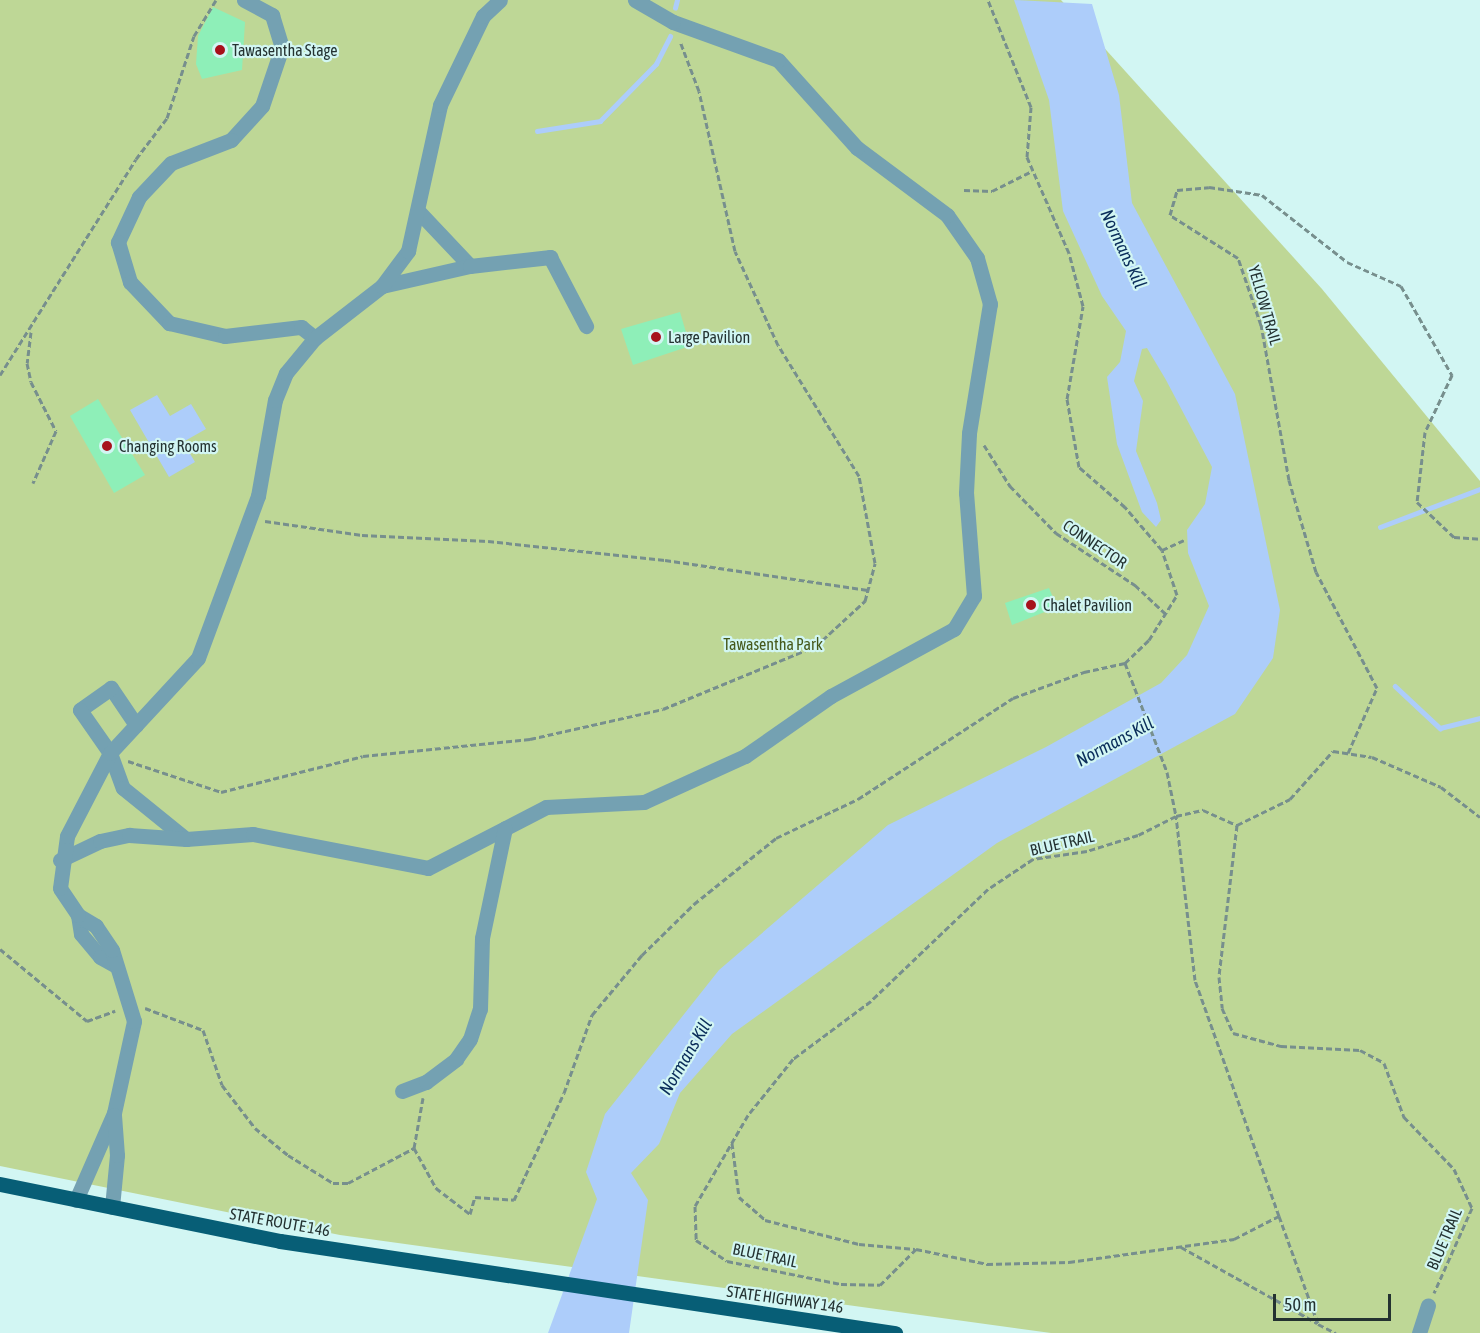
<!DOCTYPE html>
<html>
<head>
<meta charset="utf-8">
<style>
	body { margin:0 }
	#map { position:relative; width:1480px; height:1333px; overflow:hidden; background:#d2f6f3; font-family:"Asap Condensed",sans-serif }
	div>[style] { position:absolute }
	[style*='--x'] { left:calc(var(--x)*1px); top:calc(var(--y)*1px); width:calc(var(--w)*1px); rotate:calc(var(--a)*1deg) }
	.green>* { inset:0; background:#bed796 }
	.water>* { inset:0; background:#adcdfa }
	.stream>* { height:4.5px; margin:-2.25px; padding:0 2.25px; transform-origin:2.25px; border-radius:2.25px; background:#adcdfa }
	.building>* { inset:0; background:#8eefb8 }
	.path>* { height:3px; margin-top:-1.5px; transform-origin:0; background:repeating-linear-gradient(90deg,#778f8d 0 6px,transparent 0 9px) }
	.minor>* { height:15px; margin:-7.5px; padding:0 7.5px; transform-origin:7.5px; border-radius:7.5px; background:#74a1b2 }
	.major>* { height:15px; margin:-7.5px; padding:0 7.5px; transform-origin:7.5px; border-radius:7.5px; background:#075e76 }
	.dots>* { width:16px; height:16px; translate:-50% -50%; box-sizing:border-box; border:3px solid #d2f6f3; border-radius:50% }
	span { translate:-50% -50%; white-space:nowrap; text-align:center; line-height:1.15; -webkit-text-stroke:4.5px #d2f6f3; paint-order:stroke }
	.poi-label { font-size:16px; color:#243231 }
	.left { translate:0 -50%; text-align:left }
	.street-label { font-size:16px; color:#243231 }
	.park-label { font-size:16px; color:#45581a }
	.water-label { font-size:18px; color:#0a2d5a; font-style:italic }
	.scale { position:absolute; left:1273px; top:1294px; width:118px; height:27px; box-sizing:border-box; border:3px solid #243231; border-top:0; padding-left:8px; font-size:18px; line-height:21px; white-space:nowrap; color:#243231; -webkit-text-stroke:4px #d2f6f3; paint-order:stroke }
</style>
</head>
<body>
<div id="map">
	<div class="green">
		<div style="clip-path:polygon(0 0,1061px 0,1322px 289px,1480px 481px,1480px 1333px,1051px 1333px,340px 1235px,0 1166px)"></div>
	</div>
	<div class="water">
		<div style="clip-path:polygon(1014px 0,1092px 4px,1119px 95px,1132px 203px,1235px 394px,1280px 610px,1273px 658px,1235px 714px,997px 843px,732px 1034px,680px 1093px,659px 1144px,631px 1173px,648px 1200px,629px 1333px,548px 1333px,597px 1199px,586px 1172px,605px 1114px,719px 970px,888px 825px,1046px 747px,1161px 683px,1187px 655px,1209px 606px,1188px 553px,1187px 530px,1205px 504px,1212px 467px,1166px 380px,1147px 348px,1142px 349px,1134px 381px,1143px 401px,1136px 451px,1157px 503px,1161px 520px,1156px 527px,1142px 512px,1117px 444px,1107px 377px,1120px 362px,1126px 331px,1102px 296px,1063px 211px,1049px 100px)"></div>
		<div style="clip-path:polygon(157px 395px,170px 416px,191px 404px,206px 429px,183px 442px,195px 462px,169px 477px,130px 410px)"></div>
	</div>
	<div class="stream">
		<div style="--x:675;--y:8;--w:8;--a:-76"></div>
		<div style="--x:537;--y:131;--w:64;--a:-9"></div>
		<div style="--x:600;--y:121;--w:80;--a:-45.5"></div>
		<div style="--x:656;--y:64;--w:31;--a:-63"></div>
		<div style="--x:1380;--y:527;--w:107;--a:-20.8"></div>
		<div style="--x:1395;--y:686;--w:62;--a:43"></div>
		<div style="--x:1440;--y:728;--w:41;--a:-14"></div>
	</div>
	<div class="building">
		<div style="clip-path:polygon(213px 7px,245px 22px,242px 70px,202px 79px,196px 64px,198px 36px)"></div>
		<div style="clip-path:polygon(680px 312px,690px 346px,633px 365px,621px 329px)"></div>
		<div style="clip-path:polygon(98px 399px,145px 475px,114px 493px,70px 416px)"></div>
		<div style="clip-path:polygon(1049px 588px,1057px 607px,1012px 625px,1005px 603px)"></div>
	</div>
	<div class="path">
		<div style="--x:964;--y:190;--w:28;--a:2"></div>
		<div style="--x:992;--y:191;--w:45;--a:-26.6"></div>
		<div style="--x:31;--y:332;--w:31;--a:97"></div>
		<div style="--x:27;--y:363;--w:19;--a:78"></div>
		<div style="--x:31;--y:382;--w:55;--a:63"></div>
		<div style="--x:56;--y:431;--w:57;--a:113.9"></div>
		<div style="--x:0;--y:375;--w:255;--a:-57.8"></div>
		<div style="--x:136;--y:159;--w:51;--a:-52.9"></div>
		<div style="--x:167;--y:118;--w:86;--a:-71.8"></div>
		<div style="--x:194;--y:36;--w:42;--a:-58.6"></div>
		<div style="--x:984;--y:445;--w:49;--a:57.6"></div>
		<div style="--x:1010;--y:486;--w:66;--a:45.6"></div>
		<div style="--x:1056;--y:533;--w:95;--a:33.4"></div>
		<div style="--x:1135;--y:585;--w:44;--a:43.2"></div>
		<div style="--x:265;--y:521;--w:98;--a:8.2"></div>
		<div style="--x:362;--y:535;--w:126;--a:2.7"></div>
		<div style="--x:488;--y:541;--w:178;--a:6.1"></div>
		<div style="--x:665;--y:560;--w:205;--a:8.4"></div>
		<div style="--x:1162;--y:550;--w:24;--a:-24"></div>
		<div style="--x:1125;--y:663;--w:117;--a:68.9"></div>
		<div style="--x:1167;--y:772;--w:45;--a:78.4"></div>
		<div style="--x:1176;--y:816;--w:28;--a:-13"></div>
		<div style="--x:1203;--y:810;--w:37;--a:24"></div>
		<div style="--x:1237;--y:825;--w:153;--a:96.8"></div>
		<div style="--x:1219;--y:977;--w:31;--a:84"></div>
		<div style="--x:1222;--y:1008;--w:27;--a:66"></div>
		<div style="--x:1233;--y:1033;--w:50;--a:15.2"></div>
		<div style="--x:1281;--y:1046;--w:79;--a:2.9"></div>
		<div style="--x:1360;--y:1050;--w:27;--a:28"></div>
		<div style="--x:1384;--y:1063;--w:58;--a:69.7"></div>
		<div style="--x:1404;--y:1117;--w:72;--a:46.1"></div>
		<div style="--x:1454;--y:1169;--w:43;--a:65.2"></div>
		<div style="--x:1472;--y:1208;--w:93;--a:114.1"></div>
		<div style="--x:1348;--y:753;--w:71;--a:-66"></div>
		<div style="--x:1377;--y:688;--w:131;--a:-117.7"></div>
		<div style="--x:1316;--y:572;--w:96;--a:-106.4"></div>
		<div style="--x:1289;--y:480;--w:158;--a:-100.2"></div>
		<div style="--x:1261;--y:325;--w:71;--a:-108.9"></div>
		<div style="--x:1238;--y:258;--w:80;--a:-147.7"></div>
		<div style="--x:1170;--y:215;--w:26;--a:-74"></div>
		<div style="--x:1177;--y:190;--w:32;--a:-5"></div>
		<div style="--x:1209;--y:187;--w:54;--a:8.6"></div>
		<div style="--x:1262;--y:195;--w:108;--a:38.2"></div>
		<div style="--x:1347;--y:262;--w:59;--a:24"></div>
		<div style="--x:1401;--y:286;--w:103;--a:60.2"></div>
		<div style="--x:1452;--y:375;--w:63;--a:115.3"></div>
		<div style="--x:1425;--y:432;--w:70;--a:96.5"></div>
		<div style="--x:1417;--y:502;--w:51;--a:43.4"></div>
		<div style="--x:1454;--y:537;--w:26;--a:4"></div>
		<div style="--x:128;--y:761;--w:98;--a:18.4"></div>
		<div style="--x:221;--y:792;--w:146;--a:-14.2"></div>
		<div style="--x:363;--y:756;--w:168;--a:-5.8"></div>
		<div style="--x:530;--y:739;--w:136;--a:-12.7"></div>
		<div style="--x:663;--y:709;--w:165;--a:-22.4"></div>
		<div style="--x:816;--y:646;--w:67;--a:-42.6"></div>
		<div style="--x:865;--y:601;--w:39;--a:-75"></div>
		<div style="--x:875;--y:563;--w:88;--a:-100.4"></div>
		<div style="--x:859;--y:476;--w:154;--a:-121.7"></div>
		<div style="--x:778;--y:345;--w:103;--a:-114.6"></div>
		<div style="--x:735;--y:251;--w:164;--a:-102.7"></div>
		<div style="--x:699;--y:91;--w:53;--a:-110.8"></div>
		<div style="--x:1237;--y:825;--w:59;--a:-26.1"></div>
		<div style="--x:1290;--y:799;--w:64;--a:-48.1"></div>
		<div style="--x:1333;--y:751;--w:39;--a:9"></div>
		<div style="--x:1372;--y:757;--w:75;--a:23.5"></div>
		<div style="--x:1441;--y:787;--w:49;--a:37.6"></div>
		<div style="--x:0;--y:949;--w:113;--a:39.6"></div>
		<div style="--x:87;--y:1021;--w:30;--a:-20"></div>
		<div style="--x:145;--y:1008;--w:62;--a:20.8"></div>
		<div style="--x:203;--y:1030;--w:58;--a:70.9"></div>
		<div style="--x:222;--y:1085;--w:54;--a:52.5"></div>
		<div style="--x:255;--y:1128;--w:43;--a:39.3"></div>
		<div style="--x:288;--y:1155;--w:53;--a:31.9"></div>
		<div style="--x:333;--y:1183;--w:15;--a:0"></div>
		<div style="--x:348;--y:1183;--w:75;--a:-27.9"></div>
		<div style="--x:414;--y:1148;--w:46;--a:61.2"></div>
		<div style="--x:436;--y:1188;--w:43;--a:37.4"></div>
		<div style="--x:470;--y:1214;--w:18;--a:-74"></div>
		<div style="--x:475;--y:1197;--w:39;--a:4"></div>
		<div style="--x:514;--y:1200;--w:118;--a:-65"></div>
		<div style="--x:564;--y:1093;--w:83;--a:-70.3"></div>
		<div style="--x:592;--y:1015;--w:78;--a:-50.2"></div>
		<div style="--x:642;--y:955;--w:73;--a:-44.4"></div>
		<div style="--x:694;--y:904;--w:105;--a:-38.8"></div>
		<div style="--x:776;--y:838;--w:91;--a:-25.4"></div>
		<div style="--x:858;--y:799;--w:185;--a:-33.1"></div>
		<div style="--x:1013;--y:698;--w:76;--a:-20.1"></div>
		<div style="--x:1084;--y:672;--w:42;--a:-12.4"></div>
		<div style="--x:1125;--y:663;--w:33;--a:-44"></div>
		<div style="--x:1149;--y:640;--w:53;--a:-58.1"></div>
		<div style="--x:1177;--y:595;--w:47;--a:-108.4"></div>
		<div style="--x:1162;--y:550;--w:57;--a:-130.7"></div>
		<div style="--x:1125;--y:507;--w:61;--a:-139"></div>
		<div style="--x:1079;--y:467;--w:69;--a:-100"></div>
		<div style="--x:1067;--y:399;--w:94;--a:-80.2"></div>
		<div style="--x:1083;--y:306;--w:55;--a:-104.8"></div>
		<div style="--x:1069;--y:253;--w:105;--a:-113.6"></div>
		<div style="--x:1027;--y:157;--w:50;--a:-85.4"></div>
		<div style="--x:1031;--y:107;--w:115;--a:-111.9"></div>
		<div style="--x:732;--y:1143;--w:54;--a:82.6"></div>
		<div style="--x:739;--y:1197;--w:35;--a:41"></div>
		<div style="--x:765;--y:1220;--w:97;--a:14.3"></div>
		<div style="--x:859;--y:1244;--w:56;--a:5.1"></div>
		<div style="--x:414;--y:1148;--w:51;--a:-79.8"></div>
		<div style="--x:1279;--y:1216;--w:251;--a:-109.6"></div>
		<div style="--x:1195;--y:980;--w:165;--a:-96.6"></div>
		<div style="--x:1176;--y:816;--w:42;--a:153.4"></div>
		<div style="--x:1138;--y:835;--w:53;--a:162.6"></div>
		<div style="--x:1087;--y:851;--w:55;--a:171.6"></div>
		<div style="--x:1033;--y:859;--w:54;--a:146.3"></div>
		<div style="--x:988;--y:889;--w:162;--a:136.3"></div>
		<div style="--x:871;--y:1001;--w:97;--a:143.4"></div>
		<div style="--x:793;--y:1059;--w:72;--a:128.8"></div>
		<div style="--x:748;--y:1115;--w:105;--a:120.2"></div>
		<div style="--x:695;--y:1206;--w:34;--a:88"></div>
		<div style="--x:696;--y:1240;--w:37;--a:34"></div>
		<div style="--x:727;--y:1261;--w:116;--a:11.4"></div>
		<div style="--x:841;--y:1284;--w:39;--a:1"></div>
		<div style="--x:880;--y:1285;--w:51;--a:-45"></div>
		<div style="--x:916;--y:1249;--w:73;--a:11.9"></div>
		<div style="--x:987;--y:1264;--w:82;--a:-1.4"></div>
		<div style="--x:1069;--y:1262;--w:167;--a:-7.9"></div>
		<div style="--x:1234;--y:1239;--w:51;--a:-27.1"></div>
		<div style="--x:1279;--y:1216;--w:115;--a:70.1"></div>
		<div style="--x:1318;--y:1324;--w:20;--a:27"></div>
		<div style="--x:1181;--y:1247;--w:156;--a:29.2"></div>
	</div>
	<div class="minor">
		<div style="--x:244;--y:0;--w:32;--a:28"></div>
		<div style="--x:272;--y:15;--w:34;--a:73"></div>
		<div style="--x:282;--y:47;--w:62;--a:108.7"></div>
		<div style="--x:262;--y:106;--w:46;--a:132.4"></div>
		<div style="--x:231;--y:140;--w:64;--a:159"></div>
		<div style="--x:171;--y:163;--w:47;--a:133.3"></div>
		<div style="--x:139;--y:197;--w:50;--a:115"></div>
		<div style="--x:118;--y:242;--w:42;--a:73.3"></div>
		<div style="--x:130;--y:282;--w:57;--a:46.4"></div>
		<div style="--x:169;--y:323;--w:57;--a:13.1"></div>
		<div style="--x:225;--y:336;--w:77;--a:-6.8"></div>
		<div style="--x:301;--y:327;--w:18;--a:38"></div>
		<div style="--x:419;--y:212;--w:74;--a:46.6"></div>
		<div style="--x:382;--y:286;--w:90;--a:-12.8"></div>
		<div style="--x:470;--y:266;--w:81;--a:-6.4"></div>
		<div style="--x:550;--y:257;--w:78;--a:62.4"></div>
		<div style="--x:136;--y:725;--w:45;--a:-124"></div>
		<div style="--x:111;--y:688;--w:38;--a:145"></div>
		<div style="--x:80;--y:710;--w:52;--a:55.1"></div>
		<div style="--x:110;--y:753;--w:37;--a:70"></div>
		<div style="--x:123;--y:788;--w:81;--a:39"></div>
		<div style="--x:186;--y:839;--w:67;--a:-4.3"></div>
		<div style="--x:253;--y:834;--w:178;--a:11"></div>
		<div style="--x:428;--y:868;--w:133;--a:-27.3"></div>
		<div style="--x:546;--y:807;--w:98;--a:-2.9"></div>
		<div style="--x:644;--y:802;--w:111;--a:-24.5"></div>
		<div style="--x:745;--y:756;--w:105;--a:-34.9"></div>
		<div style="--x:831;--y:696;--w:140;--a:-28.6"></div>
		<div style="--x:954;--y:629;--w:39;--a:-59"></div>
		<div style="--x:974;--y:596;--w:103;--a:-94.4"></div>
		<div style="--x:966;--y:493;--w:60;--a:-87.1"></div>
		<div style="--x:969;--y:433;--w:131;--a:-80.8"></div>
		<div style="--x:990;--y:304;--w:48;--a:-105.8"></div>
		<div style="--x:977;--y:258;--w:52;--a:-124.9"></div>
		<div style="--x:947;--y:215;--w:112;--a:-143.3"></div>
		<div style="--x:857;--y:148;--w:118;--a:-131.9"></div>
		<div style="--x:778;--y:60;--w:112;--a:-160.1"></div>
		<div style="--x:673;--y:22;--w:44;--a:-149.9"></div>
		<div style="--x:60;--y:860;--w:44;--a:-25.4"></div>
		<div style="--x:100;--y:841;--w:30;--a:-12"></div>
		<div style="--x:129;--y:835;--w:57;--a:4"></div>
		<div style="--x:78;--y:915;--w:19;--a:81"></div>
		<div style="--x:81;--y:934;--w:30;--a:50"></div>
		<div style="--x:100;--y:957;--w:18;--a:29"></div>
		<div style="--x:402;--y:1091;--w:26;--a:-21"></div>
		<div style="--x:426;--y:1082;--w:38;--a:-37"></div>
		<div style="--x:456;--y:1059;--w:24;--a:-55"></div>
		<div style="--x:470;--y:1039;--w:32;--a:-72"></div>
		<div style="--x:480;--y:1009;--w:71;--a:-88.4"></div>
		<div style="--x:482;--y:938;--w:112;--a:-78.2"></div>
		<div style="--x:76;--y:1200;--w:95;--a:-66.4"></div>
		<div style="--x:114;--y:1113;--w:94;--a:-77.7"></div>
		<div style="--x:134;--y:1021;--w:74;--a:-107.2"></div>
		<div style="--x:112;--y:950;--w:29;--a:-124"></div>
		<div style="--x:96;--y:926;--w:21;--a:-149"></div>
		<div style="--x:78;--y:915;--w:32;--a:-124"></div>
		<div style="--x:60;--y:888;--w:52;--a:-82.3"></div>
		<div style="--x:67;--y:836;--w:93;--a:-62.6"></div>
		<div style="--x:110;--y:753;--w:129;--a:-47.2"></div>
		<div style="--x:198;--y:658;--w:173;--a:-69.7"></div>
		<div style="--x:258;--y:496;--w:97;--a:-80"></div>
		<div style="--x:275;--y:400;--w:29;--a:-68"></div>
		<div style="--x:286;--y:373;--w:45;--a:-50.4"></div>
		<div style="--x:315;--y:338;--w:85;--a:-37.8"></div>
		<div style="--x:382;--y:286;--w:44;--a:-53.4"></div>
		<div style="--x:408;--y:251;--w:149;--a:-77.6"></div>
		<div style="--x:440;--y:105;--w:99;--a:-64.2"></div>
		<div style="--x:483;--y:16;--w:23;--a:-43"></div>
		<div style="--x:112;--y:1207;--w:52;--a:-84.5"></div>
		<div style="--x:117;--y:1155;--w:40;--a:-94.3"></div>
		<div style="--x:1419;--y:1333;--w:29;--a:-72"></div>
	</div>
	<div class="major">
		<div style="--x:0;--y:1184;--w:286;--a:11.5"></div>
		<div style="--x:280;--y:1241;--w:622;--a:8.51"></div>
	</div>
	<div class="dots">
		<div style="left:220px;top:50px;background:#a7111b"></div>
		<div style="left:656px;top:337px;background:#a7111b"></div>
		<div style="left:107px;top:446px;background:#a7111b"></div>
		<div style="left:1031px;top:605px;background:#a7111b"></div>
	</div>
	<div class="poi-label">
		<span class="left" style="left:232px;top:50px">Tawasentha Stage</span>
		<span class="left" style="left:668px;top:337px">Large Pavilion</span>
		<span class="left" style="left:119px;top:446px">Changing Rooms</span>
		<span class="left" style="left:1043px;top:605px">Chalet Pavilion</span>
	</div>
	<div class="street-label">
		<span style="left:1265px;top:305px;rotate:74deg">YELLOW TRAIL</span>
		<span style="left:1095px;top:544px;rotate:34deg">CONNECTOR</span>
		<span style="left:1062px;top:843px;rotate:-13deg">BLUE TRAIL</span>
		<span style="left:280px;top:1222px;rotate:10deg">STATE ROUTE 146</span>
		<span style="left:1444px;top:1239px;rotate:-67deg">BLUE TRAIL</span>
		<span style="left:765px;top:1255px;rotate:12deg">BLUE TRAIL</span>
		<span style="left:785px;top:1299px;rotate:8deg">STATE HIGHWAY 146</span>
	</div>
	<div class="park-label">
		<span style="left:773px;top:644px">Tawasentha Park</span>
	</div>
	<div class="water-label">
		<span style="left:1123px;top:249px;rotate:65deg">Normans Kill</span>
		<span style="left:1115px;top:742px;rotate:-28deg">Normans Kill</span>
		<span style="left:686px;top:1057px;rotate:-59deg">Normans Kill</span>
	</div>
	<div class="scale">50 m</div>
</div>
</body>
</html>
